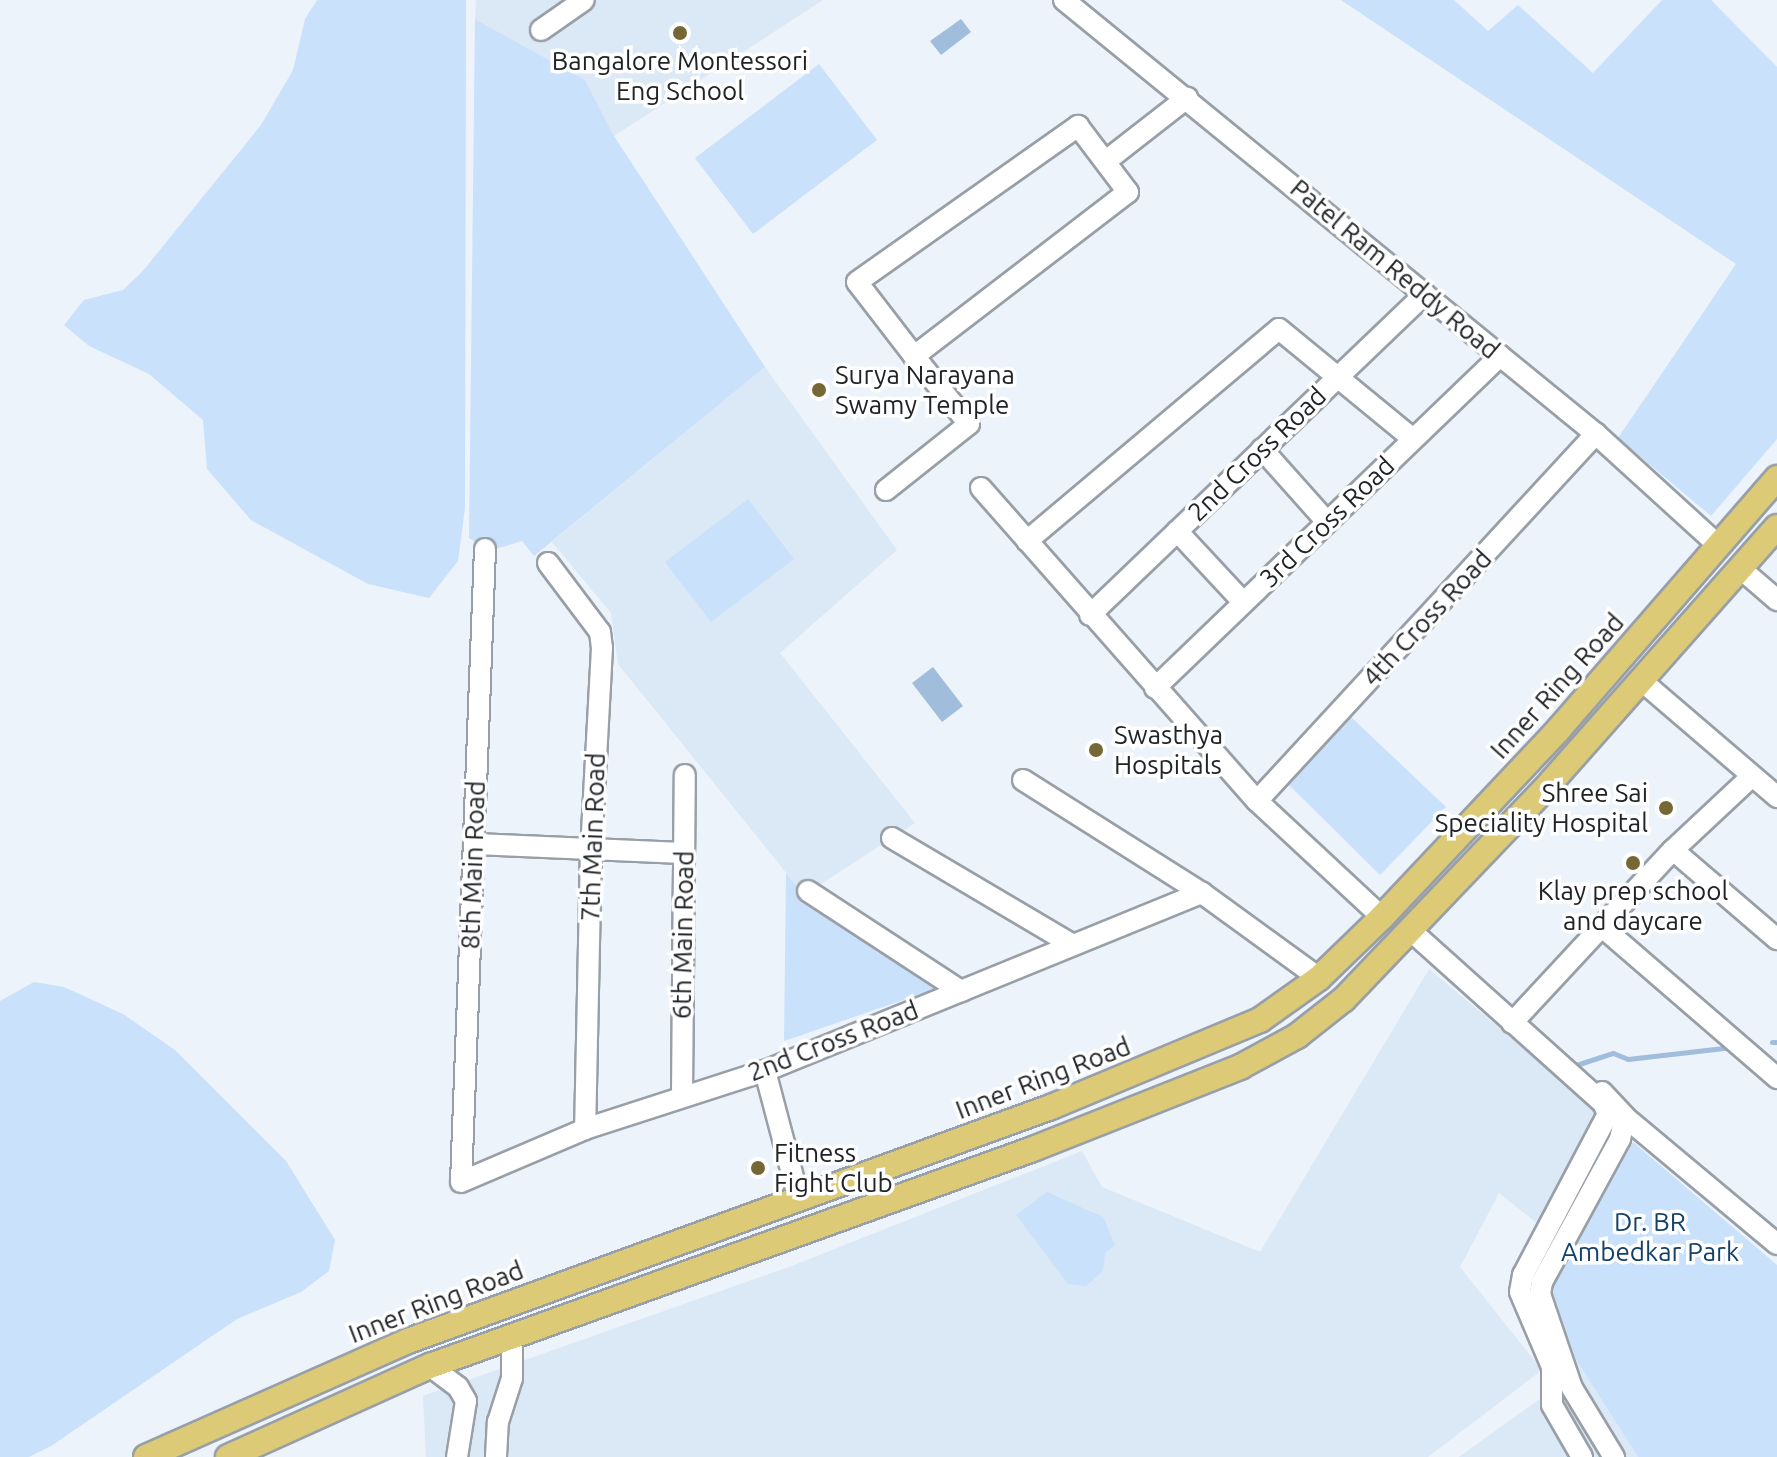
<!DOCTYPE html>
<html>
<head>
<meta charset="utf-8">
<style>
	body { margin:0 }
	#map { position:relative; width:1777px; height:1457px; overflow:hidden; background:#ecf3fb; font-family:Ubuntu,sans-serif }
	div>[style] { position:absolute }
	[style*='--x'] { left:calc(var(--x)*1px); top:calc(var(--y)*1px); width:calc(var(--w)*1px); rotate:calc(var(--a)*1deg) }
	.built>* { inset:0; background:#dbe8f6 }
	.green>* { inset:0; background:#c9e1fa }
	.water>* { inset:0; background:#a0bedc }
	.stream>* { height:5px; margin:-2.5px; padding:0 2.5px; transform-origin:2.5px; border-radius:2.5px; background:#a0bedc }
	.roads { filter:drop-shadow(2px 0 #989fa6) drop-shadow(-2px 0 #989fa6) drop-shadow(0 2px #989fa6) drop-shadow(0 -2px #989fa6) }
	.minor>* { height:20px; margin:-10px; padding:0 10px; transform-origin:10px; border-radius:10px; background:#fff }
	.major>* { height:24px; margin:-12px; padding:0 12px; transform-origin:12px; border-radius:12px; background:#ddca77 }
	.dots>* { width:22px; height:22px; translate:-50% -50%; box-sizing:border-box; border:4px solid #fff; border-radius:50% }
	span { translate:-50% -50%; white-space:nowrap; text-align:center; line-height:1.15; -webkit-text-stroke:7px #fff; paint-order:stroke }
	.poi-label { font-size:26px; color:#212427 }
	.left { translate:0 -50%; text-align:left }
	.right { translate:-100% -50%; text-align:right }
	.street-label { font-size:26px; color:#212427 }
	.park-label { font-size:26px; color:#144168 }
</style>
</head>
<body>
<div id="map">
	<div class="built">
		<div style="clip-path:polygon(476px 0,823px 0,614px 136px,585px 80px,475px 19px)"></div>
		<div style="clip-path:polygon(765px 367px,897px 550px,780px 653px,915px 823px,804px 895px,618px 664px,611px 613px,552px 542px)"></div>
		<div style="clip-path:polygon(1429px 969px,1596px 1109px,1538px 1224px,1499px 1193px,1460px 1267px,1542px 1370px,1428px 1457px,426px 1457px,423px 1396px,789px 1267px,1082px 1151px,1102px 1187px,1260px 1252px)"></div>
		<div style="clip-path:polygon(1575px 1358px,1638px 1457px,1459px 1457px,1548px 1393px)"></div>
	</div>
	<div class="green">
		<div style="clip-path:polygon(317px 0,466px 0,465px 508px,458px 561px,429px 598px,368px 584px,251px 520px,207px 469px,203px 420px,149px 374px,89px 346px,64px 325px,84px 300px,123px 290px,142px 272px,261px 125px,293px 70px,305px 19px)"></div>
		<div style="clip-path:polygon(1341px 0,1454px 0,1488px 31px,1518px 5px,1593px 73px,1662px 0,1711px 0,1777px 67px,1777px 439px,1711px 516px,1618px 438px,1736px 264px)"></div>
		<div style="clip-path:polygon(475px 19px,585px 80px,614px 136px,765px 367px,534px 556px,522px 541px,489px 551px,469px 538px)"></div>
		<div style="clip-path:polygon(819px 64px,877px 140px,753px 234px,695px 158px)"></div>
		<div style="clip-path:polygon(748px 499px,794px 559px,711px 622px,665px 562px)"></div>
		<div style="clip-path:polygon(1351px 717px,1446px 807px,1380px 875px,1289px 785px)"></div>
		<div style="clip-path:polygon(786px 873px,804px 895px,941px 987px,784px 1041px)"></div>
		<div style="clip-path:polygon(34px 982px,64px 987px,123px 1014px,175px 1050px,286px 1161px,335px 1240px,329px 1271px,301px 1292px,237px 1319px,51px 1446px,29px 1457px,0 1457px,0 1001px)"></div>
		<div style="clip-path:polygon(1633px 1142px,1777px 1265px,1777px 1457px,1638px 1457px,1575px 1358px,1551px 1289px)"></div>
		<div style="clip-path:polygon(1047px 1192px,1103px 1217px,1115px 1245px,1105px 1253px,1103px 1271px,1086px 1286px,1068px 1284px,1016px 1215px)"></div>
	</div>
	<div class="water">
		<div style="clip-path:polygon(961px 19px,971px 32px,941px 55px,930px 41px)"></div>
		<div style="clip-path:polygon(933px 667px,963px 706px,942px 722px,912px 683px)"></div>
	</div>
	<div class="stream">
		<div style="--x:1772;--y:1042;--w:5;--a:0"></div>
		<div style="--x:1576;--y:1065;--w:39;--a:-18"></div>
		<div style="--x:1613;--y:1053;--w:16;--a:22"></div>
		<div style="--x:1628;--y:1059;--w:105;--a:-6.6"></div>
	</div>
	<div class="roads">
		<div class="minor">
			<div style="--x:1064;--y:0;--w:687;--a:39.21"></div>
			<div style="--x:1596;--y:434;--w:165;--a:42.3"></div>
			<div style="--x:541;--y:30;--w:52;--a:-34.9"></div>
			<div style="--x:1106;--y:161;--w:103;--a:-37.9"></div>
			<div style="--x:1262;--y:449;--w:98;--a:48.3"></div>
			<div style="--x:981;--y:488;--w:417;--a:48.6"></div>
			<div style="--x:1257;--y:801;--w:171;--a:42.9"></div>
			<div style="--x:886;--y:490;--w:106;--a:-38.5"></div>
			<div style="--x:969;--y:424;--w:87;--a:-129"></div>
			<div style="--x:914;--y:356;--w:93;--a:-127.6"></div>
			<div style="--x:857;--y:282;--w:271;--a:-35.2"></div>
			<div style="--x:1078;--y:126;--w:83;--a:52.9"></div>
			<div style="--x:1128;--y:192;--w:270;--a:142.5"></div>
			<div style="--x:1177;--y:531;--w:97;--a:47.1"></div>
			<div style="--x:1027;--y:541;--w:329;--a:-40.1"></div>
			<div style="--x:1279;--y:329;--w:173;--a:39.4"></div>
			<div style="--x:485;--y:549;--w:633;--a:92.17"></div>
			<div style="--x:461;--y:1182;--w:135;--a:-23.1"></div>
			<div style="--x:585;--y:1129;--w:189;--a:-17.9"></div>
			<div style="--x:765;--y:1071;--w:472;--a:-22.2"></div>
			<div style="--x:548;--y:563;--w:86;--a:53"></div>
			<div style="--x:600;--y:632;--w:16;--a:83"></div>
			<div style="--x:602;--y:648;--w:200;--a:93.1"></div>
			<div style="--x:591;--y:848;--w:281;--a:91.2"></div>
			<div style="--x:1741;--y:569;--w:48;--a:40.7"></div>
			<div style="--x:1090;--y:615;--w:464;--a:-43.8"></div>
			<div style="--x:1643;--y:682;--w:177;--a:40.6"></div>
			<div style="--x:1155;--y:688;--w:479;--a:-43.9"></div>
			<div style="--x:1023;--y:780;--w:212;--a:32.3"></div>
			<div style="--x:1202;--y:893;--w:145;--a:36"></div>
			<div style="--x:1257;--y:801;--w:500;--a:-47.3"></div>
			<div style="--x:892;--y:838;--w:210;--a:30.6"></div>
			<div style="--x:474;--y:844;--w:210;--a:2.5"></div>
			<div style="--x:1673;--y:850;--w:137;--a:40.6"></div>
			<div style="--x:808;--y:891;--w:183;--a:33.2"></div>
			<div style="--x:1601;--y:926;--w:233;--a:40.8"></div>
			<div style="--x:1409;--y:929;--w:261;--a:41.9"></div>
			<div style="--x:1603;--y:1103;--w:12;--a:66"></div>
			<div style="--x:1608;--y:1114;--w:182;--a:117.8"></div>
			<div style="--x:1523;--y:1275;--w:17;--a:100"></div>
			<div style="--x:1520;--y:1292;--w:82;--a:66.9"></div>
			<div style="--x:1552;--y:1367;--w:38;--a:90"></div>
			<div style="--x:1552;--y:1405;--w:60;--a:60"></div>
			<div style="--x:1512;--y:1023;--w:236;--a:-47.1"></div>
			<div style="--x:1673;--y:850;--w:108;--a:-43.1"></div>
			<div style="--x:765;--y:1071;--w:133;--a:75.2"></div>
			<div style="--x:1602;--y:1092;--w:34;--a:47"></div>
			<div style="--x:1625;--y:1117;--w:23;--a:103"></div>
			<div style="--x:1620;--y:1139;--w:163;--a:118.6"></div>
			<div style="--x:1542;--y:1282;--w:12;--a:99"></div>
			<div style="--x:1540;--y:1294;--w:99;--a:71.2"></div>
			<div style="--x:1572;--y:1388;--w:81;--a:58.7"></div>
			<div style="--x:682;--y:1095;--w:320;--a:-89.5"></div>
			<div style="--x:1615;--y:1115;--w:10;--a:11"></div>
			<div style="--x:1625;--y:1117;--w:198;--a:39.9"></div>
			<div style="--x:430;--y:1366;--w:35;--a:37"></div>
			<div style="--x:458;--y:1387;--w:16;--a:60"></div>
			<div style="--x:466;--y:1401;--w:57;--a:99.1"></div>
			<div style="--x:496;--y:1457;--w:35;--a:-87"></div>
			<div style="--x:498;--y:1422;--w:46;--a:-72.3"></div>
			<div style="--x:512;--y:1378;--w:43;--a:-90"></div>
		</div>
		<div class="major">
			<div style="--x:146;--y:1457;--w:287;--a:-23.9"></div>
			<div style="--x:408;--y:1341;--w:684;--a:-20"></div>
			<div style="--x:1051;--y:1107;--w:226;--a:-22.6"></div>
			<div style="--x:1260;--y:1020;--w:72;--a:-35.4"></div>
			<div style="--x:1319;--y:978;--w:88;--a:-44.1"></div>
			<div style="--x:1382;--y:917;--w:257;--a:-46.7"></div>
			<div style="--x:1558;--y:730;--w:334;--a:-49"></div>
			<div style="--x:228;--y:1457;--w:222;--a:-24.3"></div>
			<div style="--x:430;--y:1366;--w:641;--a:-19.79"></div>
			<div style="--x:1033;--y:1149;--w:223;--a:-21.6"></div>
			<div style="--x:1240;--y:1067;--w:65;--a:-28.5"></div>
			<div style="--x:1297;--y:1036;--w:60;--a:-38.2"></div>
			<div style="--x:1344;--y:999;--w:301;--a:-46.3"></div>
			<div style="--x:1552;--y:781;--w:339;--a:-48.5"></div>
		</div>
	</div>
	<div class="dots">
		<div style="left:680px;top:33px;background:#766835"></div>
		<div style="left:819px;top:390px;background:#766835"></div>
		<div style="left:1096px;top:750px;background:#766835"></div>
		<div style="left:1666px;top:808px;background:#766835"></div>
		<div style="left:1633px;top:863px;background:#766835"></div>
		<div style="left:758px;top:1168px;background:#766835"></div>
	</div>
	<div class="poi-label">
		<span style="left:680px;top:76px">Bangalore Montessori<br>Eng School</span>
		<span class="left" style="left:835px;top:390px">Surya Narayana<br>Swamy Temple</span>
		<span class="left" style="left:1114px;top:750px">Swasthya<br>Hospitals</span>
		<span class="right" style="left:1648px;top:808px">Shree Sai<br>Speciality Hospital</span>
		<span style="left:1633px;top:906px">Klay prep school<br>and daycare</span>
		<span class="left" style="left:774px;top:1168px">Fitness<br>Fight Club</span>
	</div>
	<div class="street-label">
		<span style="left:1395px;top:269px;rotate:40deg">Patel Ram Reddy Road</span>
		<span style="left:1257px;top:454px;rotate:-44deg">2nd Cross Road</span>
		<span style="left:1327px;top:522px;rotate:-44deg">3rd Cross Road</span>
		<span style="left:1427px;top:618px;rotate:-47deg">4th Cross Road</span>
		<span style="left:1557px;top:686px;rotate:-48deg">Inner Ring Road</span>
		<span style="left:593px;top:837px;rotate:-88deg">7th Main Road</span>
		<span style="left:473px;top:865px;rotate:-88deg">8th Main Road</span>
		<span style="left:683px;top:935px;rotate:-89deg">6th Main Road</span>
		<span style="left:833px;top:1041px;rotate:-21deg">2nd Cross Road</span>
		<span style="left:1043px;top:1078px;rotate:-21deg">Inner Ring Road</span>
		<span style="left:436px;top:1302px;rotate:-21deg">Inner Ring Road</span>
	</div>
	<div class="park-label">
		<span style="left:1650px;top:1237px">Dr. BR<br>Ambedkar Park</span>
	</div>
</div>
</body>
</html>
